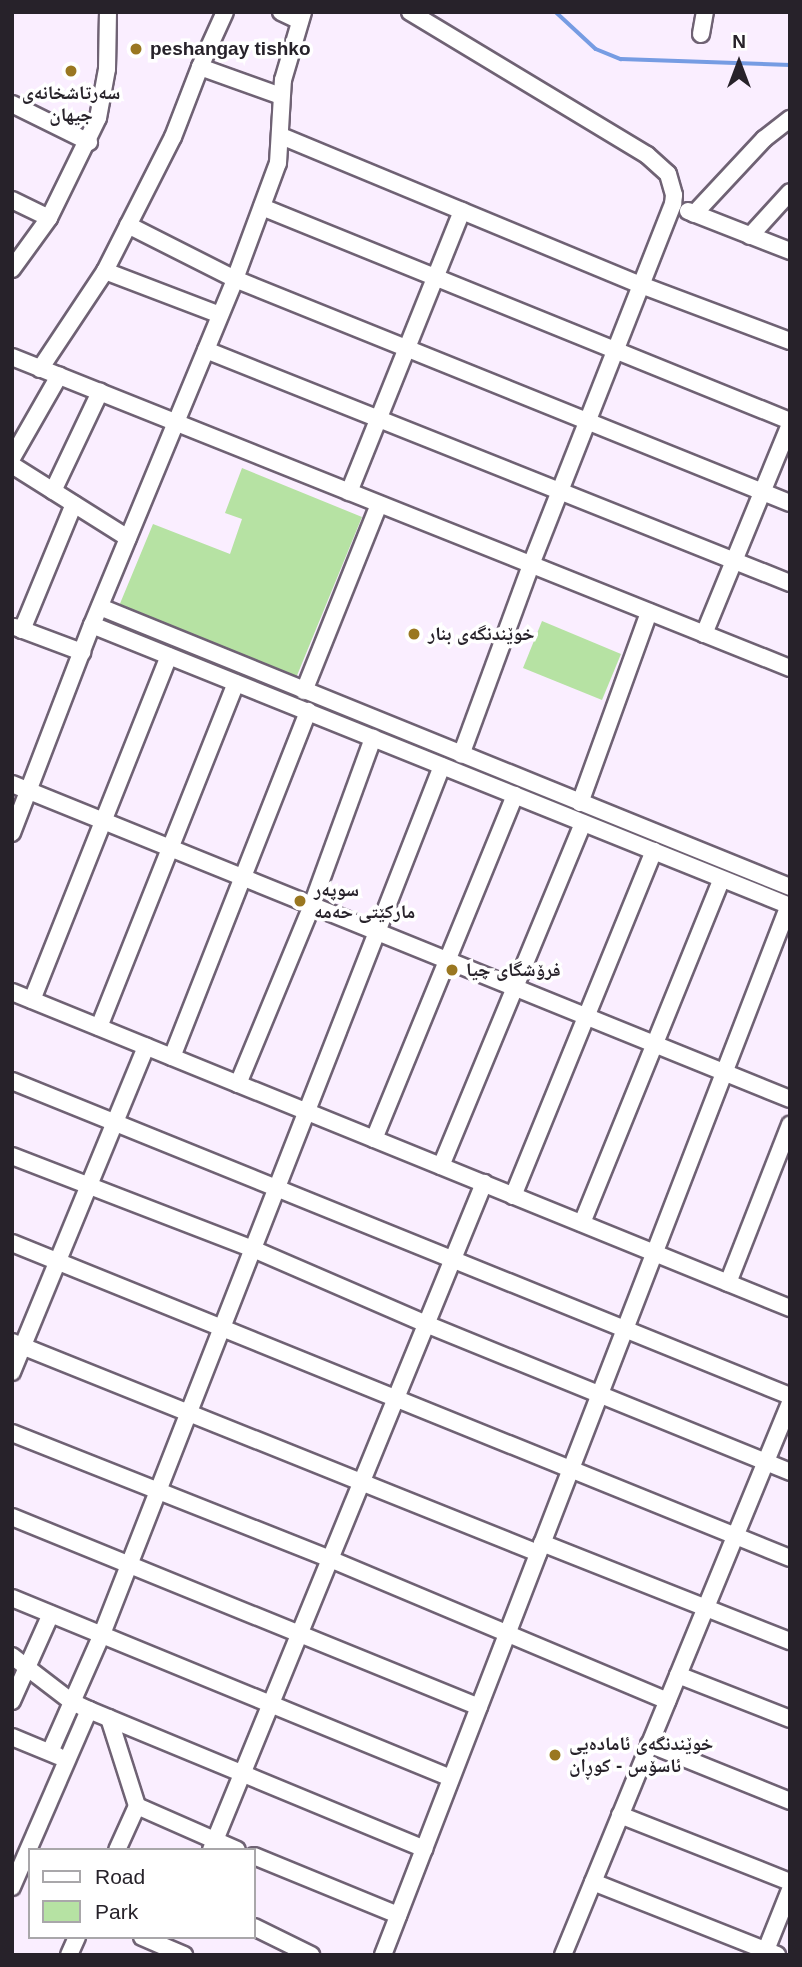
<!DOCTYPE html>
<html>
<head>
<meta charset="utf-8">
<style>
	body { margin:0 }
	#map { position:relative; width:802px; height:1967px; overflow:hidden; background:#faeeff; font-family:Arial,"Noto Naskh Arabic",sans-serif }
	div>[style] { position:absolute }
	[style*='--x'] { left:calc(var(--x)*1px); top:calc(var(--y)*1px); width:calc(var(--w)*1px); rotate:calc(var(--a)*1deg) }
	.green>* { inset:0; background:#b6e2a3 }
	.stream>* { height:3.5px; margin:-1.75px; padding:0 1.75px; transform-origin:1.75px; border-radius:1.75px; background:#769ce3 }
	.roads { filter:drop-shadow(2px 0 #6f6274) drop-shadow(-2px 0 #6f6274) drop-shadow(0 2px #6f6274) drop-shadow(0 -2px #6f6274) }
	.minor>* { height:16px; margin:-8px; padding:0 8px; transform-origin:8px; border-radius:8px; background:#fff }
	.dots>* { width:19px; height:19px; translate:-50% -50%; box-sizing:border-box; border:4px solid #fff; border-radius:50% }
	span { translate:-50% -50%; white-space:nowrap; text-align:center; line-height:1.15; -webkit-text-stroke:7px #fff; paint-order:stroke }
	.poi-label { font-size:19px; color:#27222a; font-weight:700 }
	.left { translate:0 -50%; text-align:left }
	.frame { position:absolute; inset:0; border:14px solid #27222a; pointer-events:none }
	.legend { position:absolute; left:28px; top:1848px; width:228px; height:91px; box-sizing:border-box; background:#fff; border:2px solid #a9a7aa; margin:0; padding:9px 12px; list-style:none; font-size:21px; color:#27222a }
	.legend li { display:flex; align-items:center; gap:14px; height:35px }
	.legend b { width:35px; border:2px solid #a9a7aa }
	.north { position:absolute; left:704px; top:28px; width:70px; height:70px; -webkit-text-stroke:5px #fff; paint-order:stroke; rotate:0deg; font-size:19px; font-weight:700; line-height:28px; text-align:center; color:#27222a }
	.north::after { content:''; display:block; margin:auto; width:24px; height:32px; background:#27222a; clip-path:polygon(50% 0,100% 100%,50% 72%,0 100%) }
</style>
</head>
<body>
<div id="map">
	<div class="green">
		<div style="clip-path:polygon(242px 468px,362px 517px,296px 678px,119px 606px,153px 524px,230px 554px,242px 519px,225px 513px)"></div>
		<div style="clip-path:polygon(542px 621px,621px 654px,602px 700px,523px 668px)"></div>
	</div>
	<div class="stream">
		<div style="--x:556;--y:12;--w:54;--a:42.8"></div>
		<div style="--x:596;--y:49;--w:27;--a:22"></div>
		<div style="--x:621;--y:59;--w:169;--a:2"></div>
	</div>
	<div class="roads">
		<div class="minor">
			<div style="--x:281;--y:12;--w:21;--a:25"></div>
			<div style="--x:410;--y:12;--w:277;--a:31.1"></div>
			<div style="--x:647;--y:155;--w:28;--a:42"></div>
			<div style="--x:668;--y:174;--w:22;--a:74"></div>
			<div style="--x:674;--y:195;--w:9;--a:96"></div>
			<div style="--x:673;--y:204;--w:388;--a:111.5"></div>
			<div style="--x:531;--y:565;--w:202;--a:110.2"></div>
			<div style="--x:701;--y:34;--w:22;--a:-80"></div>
			<div style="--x:200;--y:67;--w:86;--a:19.7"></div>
			<div style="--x:12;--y:104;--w:86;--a:26.3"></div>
			<div style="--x:281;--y:136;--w:390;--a:22.5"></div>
			<div style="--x:641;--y:285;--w:159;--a:20.6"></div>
			<div style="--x:12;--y:200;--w:41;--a:25.9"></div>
			<div style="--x:262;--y:207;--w:570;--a:22.06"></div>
			<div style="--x:688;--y:211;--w:110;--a:21.4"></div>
			<div style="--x:694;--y:214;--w:103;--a:-47"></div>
			<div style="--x:764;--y:139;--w:33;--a:-38"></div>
			<div style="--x:128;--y:225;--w:120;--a:26.8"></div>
			<div style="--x:235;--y:279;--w:598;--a:21.98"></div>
			<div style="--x:750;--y:236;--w:59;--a:-47.7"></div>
			<div style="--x:12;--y:269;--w:63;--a:-54"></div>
			<div style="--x:49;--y:218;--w:111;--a:-63.9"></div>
			<div style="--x:98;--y:118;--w:50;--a:-79.6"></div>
			<div style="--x:107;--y:69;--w:57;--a:-89"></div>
			<div style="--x:105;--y:271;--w:123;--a:20.9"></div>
			<div style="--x:206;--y:350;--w:629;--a:21.75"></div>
			<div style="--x:12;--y:357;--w:838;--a:21.79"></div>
			<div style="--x:40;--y:369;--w:118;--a:-56.4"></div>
			<div style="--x:105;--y:271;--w:150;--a:-63.1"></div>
			<div style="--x:173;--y:137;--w:75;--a:-68.9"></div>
			<div style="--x:200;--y:67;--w:60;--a:-65.6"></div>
			<div style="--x:12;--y:458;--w:95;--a:-60.2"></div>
			<div style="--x:12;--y:465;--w:137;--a:32.2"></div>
			<div style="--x:53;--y:491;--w:110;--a:-64.6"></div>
			<div style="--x:349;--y:492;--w:303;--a:-68.1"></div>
			<div style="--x:100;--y:607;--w:745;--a:22.09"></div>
			<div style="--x:92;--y:625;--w:752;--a:21.93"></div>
			<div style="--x:15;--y:627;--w:72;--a:20.5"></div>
			<div style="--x:22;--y:630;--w:136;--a:-67.6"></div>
			<div style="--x:704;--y:634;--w:227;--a:-67.7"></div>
			<div style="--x:304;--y:691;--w:201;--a:-68.1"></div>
			<div style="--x:12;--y:784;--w:839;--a:22.04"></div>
			<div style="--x:580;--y:803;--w:203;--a:-70.1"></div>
			<div style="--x:12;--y:833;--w:223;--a:-69"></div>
			<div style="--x:92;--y:625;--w:374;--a:-67.5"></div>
			<div style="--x:235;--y:279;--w:124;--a:-69.7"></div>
			<div style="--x:278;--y:163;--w:83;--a:-86.6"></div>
			<div style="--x:283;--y:80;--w:71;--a:-73.6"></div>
			<div style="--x:12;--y:992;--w:840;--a:22.11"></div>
			<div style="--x:32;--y:1000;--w:370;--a:-68.3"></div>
			<div style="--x:99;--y:1027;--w:370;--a:-68.3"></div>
			<div style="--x:172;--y:1057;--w:372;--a:-68.5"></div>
			<div style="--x:12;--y:1081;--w:839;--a:22.04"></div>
			<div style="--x:238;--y:1084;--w:194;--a:-67.5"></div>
			<div style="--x:312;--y:905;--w:178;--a:-69.9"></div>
			<div style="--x:374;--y:1139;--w:372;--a:-67.7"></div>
			<div style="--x:12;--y:1156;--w:258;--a:21.1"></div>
			<div style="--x:253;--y:1249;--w:189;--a:23.4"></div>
			<div style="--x:426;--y:1324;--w:393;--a:22.1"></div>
			<div style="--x:441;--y:1166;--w:371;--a:-67.5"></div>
			<div style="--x:513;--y:1196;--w:373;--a:-67.8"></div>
			<div style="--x:582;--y:1223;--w:371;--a:-67.9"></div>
			<div style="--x:12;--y:1243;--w:839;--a:22.04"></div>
			<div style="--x:728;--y:1283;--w:170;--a:-68.6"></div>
			<div style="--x:12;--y:1342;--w:567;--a:21.86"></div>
			<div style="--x:12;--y:1372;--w:352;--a:-67.6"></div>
			<div style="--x:12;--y:1433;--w:342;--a:21.6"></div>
			<div style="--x:330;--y:1559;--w:366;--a:22.8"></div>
			<div style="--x:12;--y:1517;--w:504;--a:22.14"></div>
			<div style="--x:542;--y:1543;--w:267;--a:21.6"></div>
			<div style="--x:12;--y:1598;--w:474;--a:22.3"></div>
			<div style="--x:12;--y:1656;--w:76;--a:37.5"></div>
			<div style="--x:72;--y:1702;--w:19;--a:25"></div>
			<div style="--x:89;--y:1710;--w:363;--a:22.5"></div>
			<div style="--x:678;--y:1675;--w:120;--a:21.4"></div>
			<div style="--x:12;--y:1701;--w:95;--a:-65.9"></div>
			<div style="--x:109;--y:1718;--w:92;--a:72.3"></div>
			<div style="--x:137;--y:1806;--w:48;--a:114.4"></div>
			<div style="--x:12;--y:1737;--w:50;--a:22.4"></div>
			<div style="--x:649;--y:1744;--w:152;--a:22"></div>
			<div style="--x:50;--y:1752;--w:129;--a:-66.2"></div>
			<div style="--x:102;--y:1634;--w:932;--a:-68.61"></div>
			<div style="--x:137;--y:1806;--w:109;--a:23.7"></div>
			<div style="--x:620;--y:1815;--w:183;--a:21.5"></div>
			<div style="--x:211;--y:1850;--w:721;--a:-67.74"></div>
			<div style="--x:254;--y:1856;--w:156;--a:22.3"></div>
			<div style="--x:593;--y:1882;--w:198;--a:21.6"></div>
			<div style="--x:12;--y:1887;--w:193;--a:-66.5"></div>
			<div style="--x:254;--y:1927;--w:64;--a:26.2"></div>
			<div style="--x:142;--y:1937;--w:46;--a:23.2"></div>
			<div style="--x:69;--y:1955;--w:20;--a:-66"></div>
			<div style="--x:383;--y:1955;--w:1126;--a:-68.86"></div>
			<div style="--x:563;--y:1955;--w:597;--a:-67.65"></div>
			<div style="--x:764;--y:1955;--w:70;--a:-68.2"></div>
		</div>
	</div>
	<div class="dots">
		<div style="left:136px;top:49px;background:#9a7721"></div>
		<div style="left:71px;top:71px;background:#9a7721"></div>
		<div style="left:414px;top:634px;background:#9a7721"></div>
		<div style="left:300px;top:901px;background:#9a7721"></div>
		<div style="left:452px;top:970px;background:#9a7721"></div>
		<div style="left:555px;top:1755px;background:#9a7721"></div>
	</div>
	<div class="poi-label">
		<span class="left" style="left:150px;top:49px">peshangay tishko</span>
		<span style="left:71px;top:104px">سەرتاشخانەی<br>جیهان</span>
		<span class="left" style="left:428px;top:634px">خوێندنگەی بنار</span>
		<span class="left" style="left:314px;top:901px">سوپەر<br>مارکێتی حەمە</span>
		<span class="left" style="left:466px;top:970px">فرۆشگای چیا</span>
		<span class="left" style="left:569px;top:1755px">خوێندنگەی ئامادەیی<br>ئاسۆس - کوڕان</span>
	</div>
	<div class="frame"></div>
	<ul class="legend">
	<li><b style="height:9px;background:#fff"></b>Road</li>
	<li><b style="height:19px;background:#b6e2a3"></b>Park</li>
	</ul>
	<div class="north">N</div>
</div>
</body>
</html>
